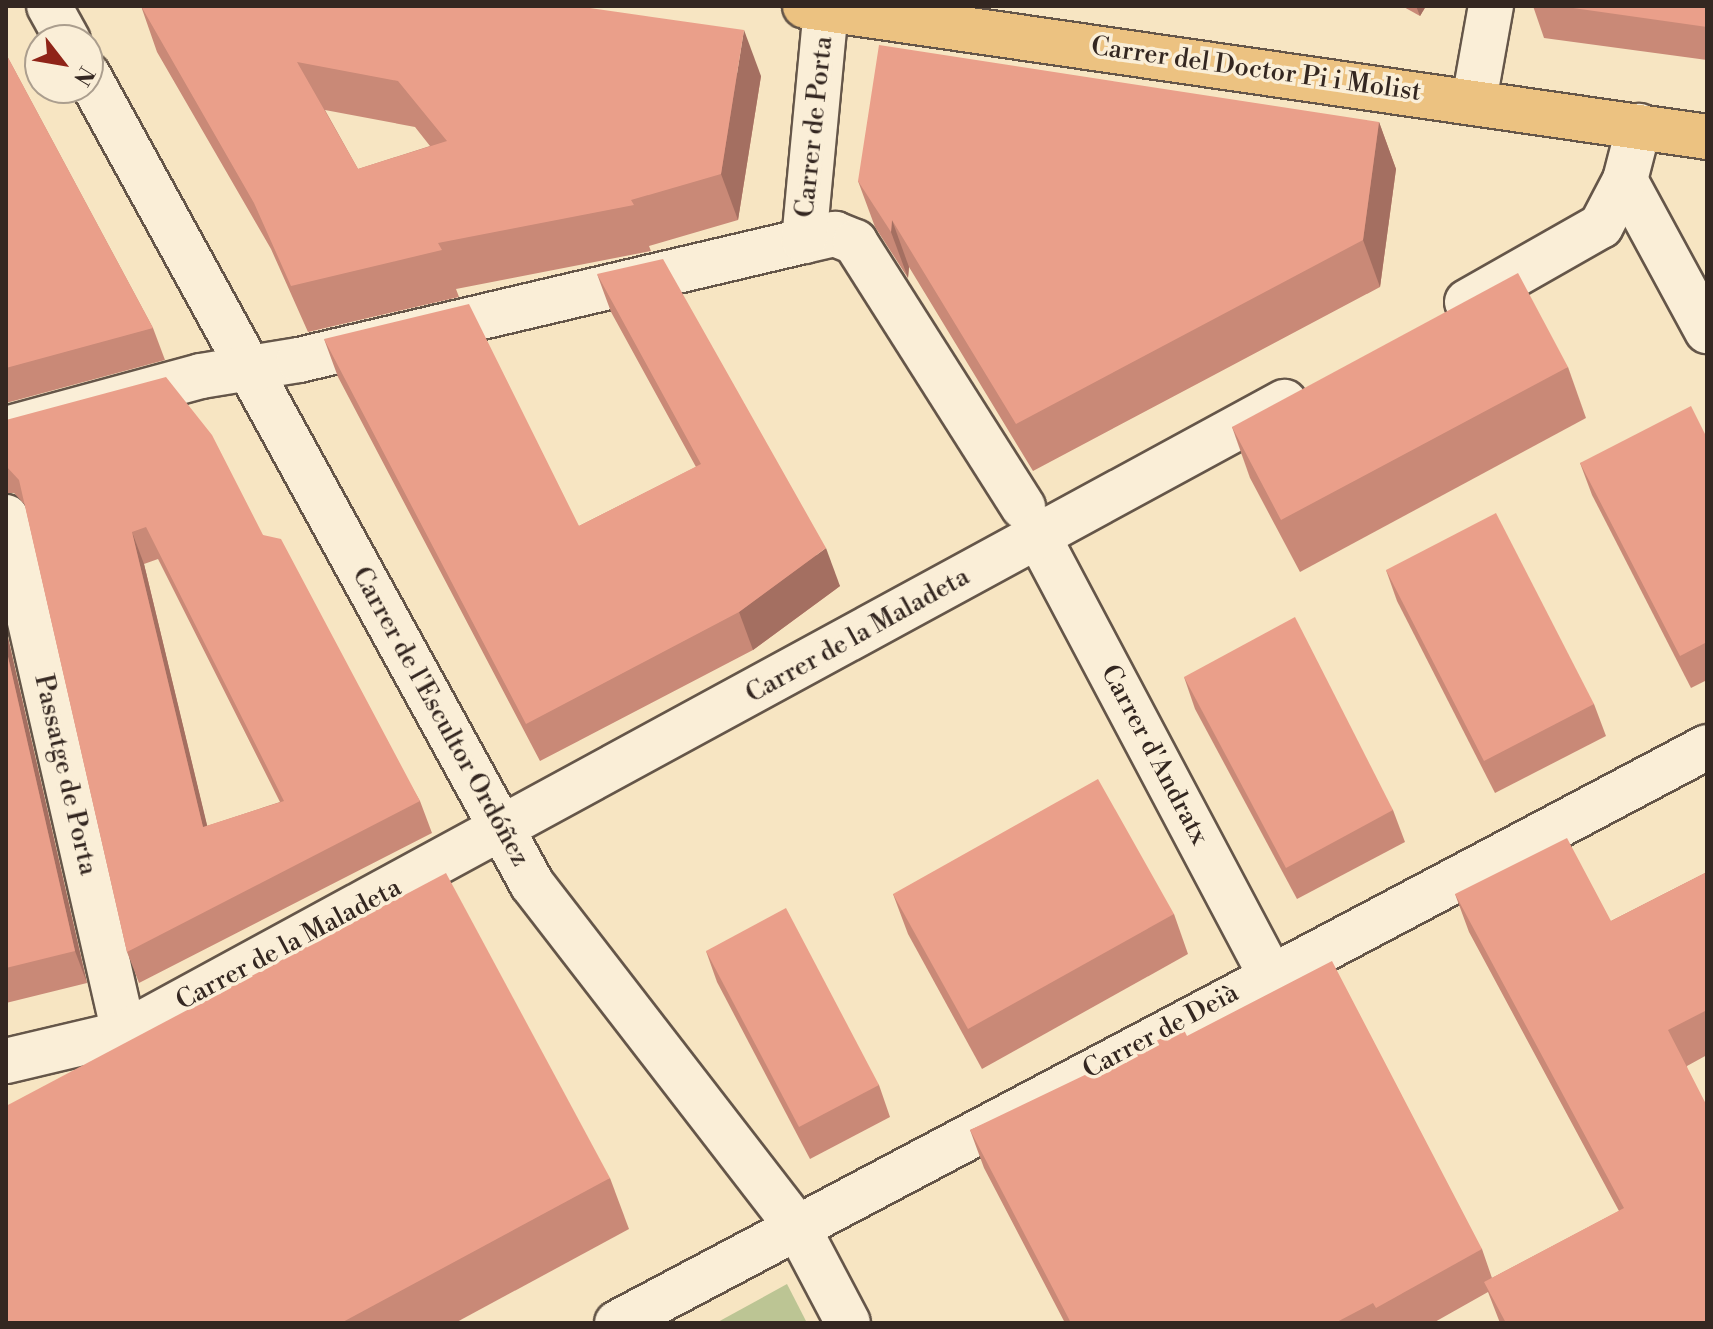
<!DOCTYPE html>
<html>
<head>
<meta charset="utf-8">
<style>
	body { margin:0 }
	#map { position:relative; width:1713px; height:1329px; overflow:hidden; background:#f7e5c2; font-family:"Libre Bodoni",serif }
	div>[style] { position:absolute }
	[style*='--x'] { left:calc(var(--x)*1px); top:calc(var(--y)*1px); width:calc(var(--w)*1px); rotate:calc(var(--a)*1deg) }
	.green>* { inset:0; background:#bcc594 }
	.roads { filter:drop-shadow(2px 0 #655649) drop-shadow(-2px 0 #655649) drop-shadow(0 2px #655649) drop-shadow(0 -2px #655649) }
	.minor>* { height:44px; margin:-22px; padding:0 22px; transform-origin:22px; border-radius:22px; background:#faeed7 }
	.major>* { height:44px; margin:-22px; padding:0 22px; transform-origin:22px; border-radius:22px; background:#ecc281 }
	.wall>* { inset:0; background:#c98977 }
	.shaded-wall>* { inset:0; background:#a46f61 }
	.building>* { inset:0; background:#ea9f8a }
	span { translate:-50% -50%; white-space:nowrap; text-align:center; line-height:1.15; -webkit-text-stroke:7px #faeed7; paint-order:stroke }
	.street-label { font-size:26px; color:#342721 }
	.frame { position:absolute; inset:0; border:8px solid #342721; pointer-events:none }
	.north { position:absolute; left:24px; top:24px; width:80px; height:80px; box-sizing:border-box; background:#faeed7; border:2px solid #ab9e8e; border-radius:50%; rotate:121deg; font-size:22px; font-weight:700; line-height:32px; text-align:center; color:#342721 }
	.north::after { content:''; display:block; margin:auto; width:28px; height:36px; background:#8f2418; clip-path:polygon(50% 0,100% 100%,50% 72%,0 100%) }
</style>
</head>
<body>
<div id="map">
	<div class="green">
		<div style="clip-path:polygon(787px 1284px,807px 1323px,716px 1323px)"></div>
	</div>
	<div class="roads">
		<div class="minor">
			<div style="--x:49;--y:6;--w:39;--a:61"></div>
			<div style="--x:88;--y:75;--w:923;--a:61.24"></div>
			<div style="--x:532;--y:884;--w:435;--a:52.3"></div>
			<div style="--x:798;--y:1228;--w:107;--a:62.2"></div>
			<div style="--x:1474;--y:101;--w:97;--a:-79.9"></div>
			<div style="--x:1625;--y:180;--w:172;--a:61.5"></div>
			<div style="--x:804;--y:241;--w:32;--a:-13"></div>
			<div style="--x:835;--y:234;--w:22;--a:22"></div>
			<div style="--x:855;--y:242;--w:314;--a:57.6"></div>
			<div style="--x:1467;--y:302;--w:154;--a:-29.6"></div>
			<div style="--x:1601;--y:226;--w:52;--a:-62.4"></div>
			<div style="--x:1625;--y:180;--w:56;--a:-75.5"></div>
			<div style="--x:6;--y:429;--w:202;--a:-15.2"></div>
			<div style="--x:201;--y:376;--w:99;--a:-9.3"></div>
			<div style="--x:299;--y:360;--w:519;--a:-13.26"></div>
			<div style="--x:804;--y:241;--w:233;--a:-84.6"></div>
			<div style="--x:6;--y:517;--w:529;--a:77.12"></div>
			<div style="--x:1038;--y:536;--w:496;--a:62.1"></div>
			<div style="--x:6;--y:1061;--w:121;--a:-13.3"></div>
			<div style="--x:124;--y:1033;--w:1321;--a:-28.54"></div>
			<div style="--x:617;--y:1323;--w:1233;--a:-27.85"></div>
		</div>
		<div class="major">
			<div style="--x:805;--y:6;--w:911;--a:8.26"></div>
		</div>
	</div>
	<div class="wall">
		<div style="clip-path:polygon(evenodd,141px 6px,761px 76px,738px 220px,649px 246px,651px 251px,456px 289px,459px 297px,308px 332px,271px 249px,157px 52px,141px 6px,325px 110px,415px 127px,430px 146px,358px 169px,325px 110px)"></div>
		<div style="clip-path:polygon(1402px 6px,1426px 6px,1420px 16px)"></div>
		<div style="clip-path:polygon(1533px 6px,1707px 6px,1707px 60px,1544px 38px)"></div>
		<div style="clip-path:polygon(6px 54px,153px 328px,165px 360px,6px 403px)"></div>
		<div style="clip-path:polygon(1379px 122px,1396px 169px,1380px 287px,1033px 471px,909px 267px,908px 278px,875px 227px,858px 181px)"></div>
		<div style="clip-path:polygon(597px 274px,840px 586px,753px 650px,540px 761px,338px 377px,324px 339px,579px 526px,696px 467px,611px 312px)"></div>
		<div style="clip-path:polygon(1568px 367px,1586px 418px,1300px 572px,1250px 478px,1232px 427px)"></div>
		<div style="clip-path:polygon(evenodd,6px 420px,263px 535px,420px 801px,432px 833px,139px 983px,127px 952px,25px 505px,14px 493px,6px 493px,6px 420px,158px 559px,280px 802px,207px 826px,144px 564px,158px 559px)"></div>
		<div style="clip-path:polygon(1707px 438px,1707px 680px,1691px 688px,1592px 495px,1580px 463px)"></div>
		<div style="clip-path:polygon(1386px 570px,1594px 704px,1606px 736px,1495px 793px,1397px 601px)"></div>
		<div style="clip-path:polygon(6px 629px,87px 983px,6px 1003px)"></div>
		<div style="clip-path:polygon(1184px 677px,1393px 810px,1405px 842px,1297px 899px,1195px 709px)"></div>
		<div style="clip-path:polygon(1707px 872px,1707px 1055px,1687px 1066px,1707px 1323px,1500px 1323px,1488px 1292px,1433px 1323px,1065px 1323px,984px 1168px,970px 1130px,1187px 1036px,1482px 1249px,1492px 1278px,1619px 1211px,1469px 932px,1455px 894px,1611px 921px)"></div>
		<div style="clip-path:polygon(893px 894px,1174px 914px,1188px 954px,982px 1069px,908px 934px)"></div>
		<div style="clip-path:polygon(706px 951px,879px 1085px,890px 1117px,810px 1159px,717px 982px)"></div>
		<div style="clip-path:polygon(610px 1178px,629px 1229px,455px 1323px,6px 1323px)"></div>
	</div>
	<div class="shaded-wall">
		<div style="clip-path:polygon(1416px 6px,1426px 6px,1420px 16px)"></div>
		<div style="clip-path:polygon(744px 30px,761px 76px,738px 220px,721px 174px)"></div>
		<div style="clip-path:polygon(1379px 122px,1396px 169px,1380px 287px,1363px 240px)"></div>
		<div style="clip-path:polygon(892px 220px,909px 267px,908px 278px,891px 232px)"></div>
		<div style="clip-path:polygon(132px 532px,144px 564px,215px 858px,203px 827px)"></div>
		<div style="clip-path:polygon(826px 548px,840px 586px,753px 650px,739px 612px)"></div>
		<div style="clip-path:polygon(6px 629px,87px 983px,75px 951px,6px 648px)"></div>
	</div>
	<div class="building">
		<div style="clip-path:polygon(evenodd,141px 6px,576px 6px,744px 30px,721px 174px,631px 200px,634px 205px,438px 243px,442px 250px,291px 286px,254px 203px,141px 6px,297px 62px,398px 81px,447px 141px,358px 169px,297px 62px)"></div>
		<div style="clip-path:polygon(1559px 6px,1707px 6px,1707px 27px)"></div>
		<div style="clip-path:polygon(879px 45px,1379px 122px,1363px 240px,1016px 424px,892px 220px,891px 232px,858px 181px)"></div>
		<div style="clip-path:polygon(6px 54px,153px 328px,6px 368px)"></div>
		<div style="clip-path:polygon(663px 259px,826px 548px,739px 612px,526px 724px,324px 339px,469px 304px,579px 526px,701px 464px,597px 274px)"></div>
		<div style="clip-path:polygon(1518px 273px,1568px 367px,1281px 520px,1232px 427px)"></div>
		<div style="clip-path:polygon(evenodd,166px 377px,212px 435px,263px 535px,281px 539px,420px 801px,127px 952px,19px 480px,6px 466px,6px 420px,166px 377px,146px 527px,284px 801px,203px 827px,132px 532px,146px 527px)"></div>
		<div style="clip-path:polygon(1691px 406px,1707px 438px,1707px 642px,1680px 656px,1580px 463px)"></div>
		<div style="clip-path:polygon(1496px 513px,1594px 704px,1484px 761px,1386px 570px)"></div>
		<div style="clip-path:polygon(1295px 617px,1393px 810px,1286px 868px,1184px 677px)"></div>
		<div style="clip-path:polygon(6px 648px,75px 951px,6px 968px)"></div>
		<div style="clip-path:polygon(1098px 779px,1174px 914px,968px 1029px,893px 894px)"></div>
		<div style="clip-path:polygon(1567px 838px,1611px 921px,1707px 872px,1707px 1010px,1668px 1030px,1707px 1106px,1707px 1323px,1506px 1323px,1484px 1282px,1624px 1208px,1455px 894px)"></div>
		<div style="clip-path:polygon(446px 873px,610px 1178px,341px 1323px,6px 1323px,6px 1106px)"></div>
		<div style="clip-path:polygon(786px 908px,879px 1085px,799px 1127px,706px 951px)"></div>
		<div style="clip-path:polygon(1332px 961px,1482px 1249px,1376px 1308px,1373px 1303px,1335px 1323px,1071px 1323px,970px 1130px,1183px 1028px,1187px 1036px)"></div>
	</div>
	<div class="street-label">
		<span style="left:1256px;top:70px;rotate:8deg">Carrer del Doctor Pi i Molist</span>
		<span style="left:815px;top:127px;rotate:-84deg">Carrer de Porta</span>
		<span style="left:858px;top:636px;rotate:-29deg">Carrer de la Maladeta</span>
		<span style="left:440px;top:717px;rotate:61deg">Carrer de l'Escultor Ordóñez</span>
		<span style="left:1154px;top:755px;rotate:62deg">Carrer d'Andratx</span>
		<span style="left:65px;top:775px;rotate:77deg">Passatge de Porta</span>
		<span style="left:289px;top:945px;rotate:-28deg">Carrer de la Maladeta</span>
		<span style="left:1161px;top:1032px;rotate:-28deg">Carrer de Deià</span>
	</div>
	<div class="frame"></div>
	<div class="north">N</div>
</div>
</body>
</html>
